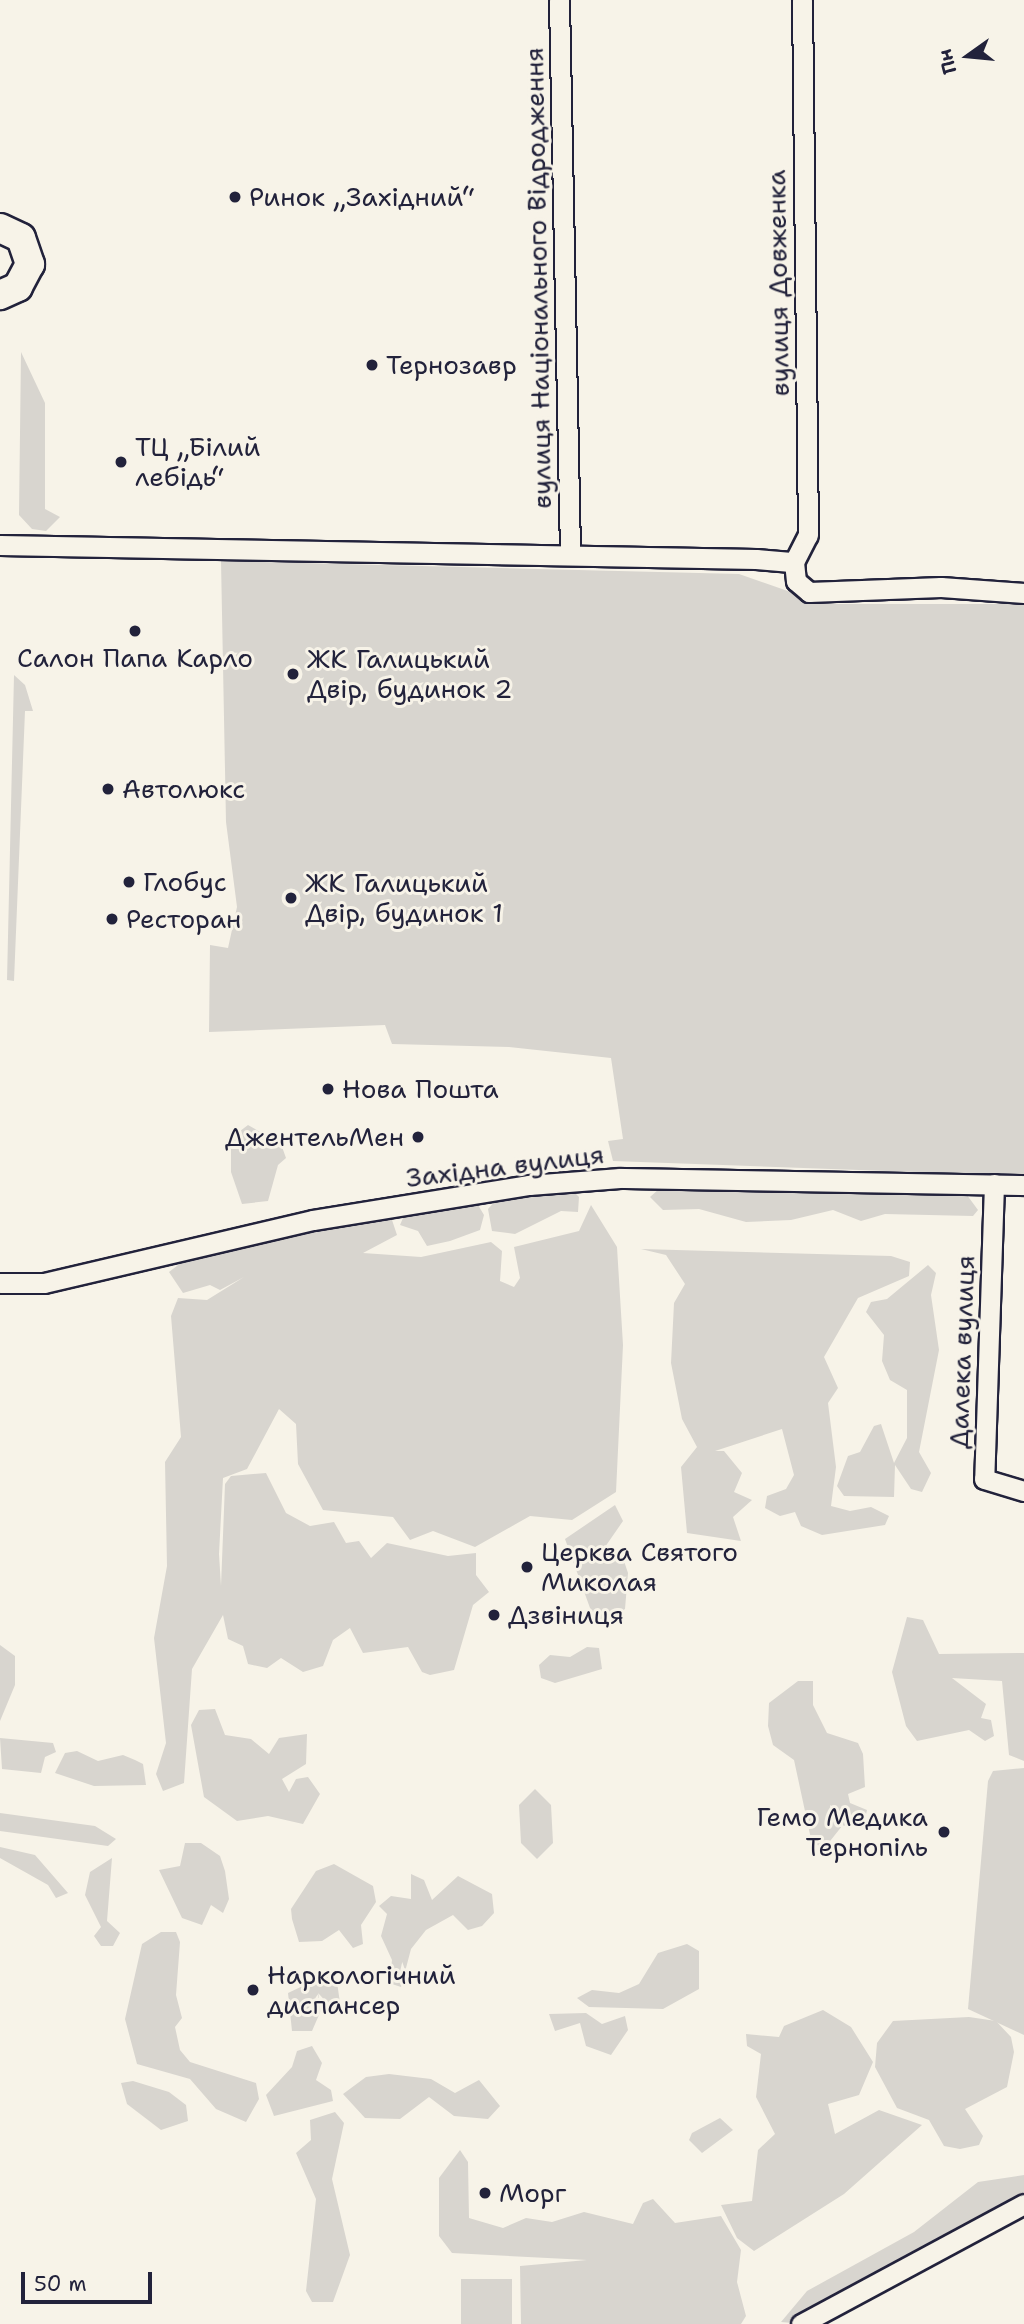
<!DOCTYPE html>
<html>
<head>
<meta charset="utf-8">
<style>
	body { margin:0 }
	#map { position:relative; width:1024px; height:2324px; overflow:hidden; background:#f7f3e8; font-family:"Shantell Sans",sans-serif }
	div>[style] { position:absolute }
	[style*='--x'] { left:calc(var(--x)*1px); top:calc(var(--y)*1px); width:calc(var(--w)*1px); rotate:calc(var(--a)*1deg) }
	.green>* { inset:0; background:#d8d5cf }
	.roads { filter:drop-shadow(2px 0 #22223b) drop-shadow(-2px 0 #22223b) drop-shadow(0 2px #22223b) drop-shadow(0 -2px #22223b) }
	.minor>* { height:19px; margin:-9.5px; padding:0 9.5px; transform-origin:9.5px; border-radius:9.5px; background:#f7f3e8 }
	.highway>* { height:28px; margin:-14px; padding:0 14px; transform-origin:14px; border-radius:14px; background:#f7f3e8 }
	.dots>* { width:19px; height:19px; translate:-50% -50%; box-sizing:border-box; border:4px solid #f7f3e8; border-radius:50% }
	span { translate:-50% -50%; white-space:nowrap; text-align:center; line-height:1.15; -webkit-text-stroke:6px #f7f3e8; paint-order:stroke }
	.poi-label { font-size:26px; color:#22223b }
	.left { translate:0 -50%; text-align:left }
	.right { translate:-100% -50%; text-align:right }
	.street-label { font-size:26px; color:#22223b }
	.north { position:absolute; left:933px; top:21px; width:70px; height:70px; -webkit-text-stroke:5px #f7f3e8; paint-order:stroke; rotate:255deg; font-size:19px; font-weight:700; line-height:28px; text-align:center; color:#22223b }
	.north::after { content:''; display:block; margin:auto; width:24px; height:32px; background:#22223b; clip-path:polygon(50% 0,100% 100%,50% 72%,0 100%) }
	.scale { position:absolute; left:21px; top:2272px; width:131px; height:32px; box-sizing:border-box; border:4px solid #22223b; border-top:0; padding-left:9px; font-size:21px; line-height:24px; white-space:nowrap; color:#22223b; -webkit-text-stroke:5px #f7f3e8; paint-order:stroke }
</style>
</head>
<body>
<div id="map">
	<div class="green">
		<div style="clip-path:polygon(21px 352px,45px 403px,45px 509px,60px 517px,46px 531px,32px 529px,19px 515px)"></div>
		<div style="clip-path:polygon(221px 561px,739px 574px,825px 604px,1024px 604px,1024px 1176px,613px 1161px,608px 1141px,623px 1139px,611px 1058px,509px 1047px,392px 1044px,385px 1025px,209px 1032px,210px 945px,228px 948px,237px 907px,226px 822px)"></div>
		<div style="clip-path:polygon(14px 675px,25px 685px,33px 711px,25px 711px,14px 981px,7px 980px)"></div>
		<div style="clip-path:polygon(248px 1125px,281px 1144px,286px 1158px,278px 1165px,268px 1201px,242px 1204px,231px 1172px,231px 1138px)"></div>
		<div style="clip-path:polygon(742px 1188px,867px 1194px,952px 1189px,964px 1191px,978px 1210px,973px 1216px,885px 1214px,861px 1221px,833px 1210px,791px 1220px,746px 1222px,699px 1209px,663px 1210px,650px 1197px,659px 1189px)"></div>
		<div style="clip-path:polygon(571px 1189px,579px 1197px,578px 1212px,561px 1211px,515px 1234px,492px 1231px,488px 1209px,498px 1198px)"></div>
		<div style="clip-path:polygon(475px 1200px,484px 1215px,480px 1230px,450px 1241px,427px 1246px,418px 1231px,400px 1225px,406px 1211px)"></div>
		<div style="clip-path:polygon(591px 1205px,617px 1247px,623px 1345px,616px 1492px,572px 1520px,530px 1516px,475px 1547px,433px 1531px,410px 1540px,393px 1517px,323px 1510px,298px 1464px,296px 1424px,279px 1409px,247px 1469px,223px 1478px,219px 1554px,221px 1586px,225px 1484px,231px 1476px,266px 1473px,286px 1513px,310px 1526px,334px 1522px,346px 1543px,359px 1541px,371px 1558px,387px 1543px,448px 1556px,476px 1553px,476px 1575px,489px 1592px,473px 1605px,454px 1670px,430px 1675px,422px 1672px,408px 1647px,363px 1653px,350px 1628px,333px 1640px,323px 1666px,303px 1672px,281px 1658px,267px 1668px,248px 1664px,243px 1646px,228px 1639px,223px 1615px,192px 1669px,184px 1783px,163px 1791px,156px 1774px,166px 1743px,154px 1638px,167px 1566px,165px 1462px,181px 1437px,171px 1316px,178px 1298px,207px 1300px,244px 1277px,220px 1290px,210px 1285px,183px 1293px,169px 1272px,203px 1246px,372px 1217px,392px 1220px,397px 1235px,363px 1253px,421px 1257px,491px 1242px,502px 1251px,500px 1281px,514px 1287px,520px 1278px,514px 1247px,579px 1231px)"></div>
		<div style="clip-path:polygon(641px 1249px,891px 1256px,910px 1262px,909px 1276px,858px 1298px,824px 1357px,838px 1388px,828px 1403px,836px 1467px,831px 1506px,850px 1511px,871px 1507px,889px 1516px,885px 1525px,822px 1535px,801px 1526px,795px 1512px,780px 1516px,765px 1508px,767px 1496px,786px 1489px,794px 1475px,782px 1429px,715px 1451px,724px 1451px,742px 1473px,734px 1492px,752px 1500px,733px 1517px,741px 1541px,687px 1533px,681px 1467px,697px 1447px,682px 1419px,671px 1363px,674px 1303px,685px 1284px,666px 1255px)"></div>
		<div style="clip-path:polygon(928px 1265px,936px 1273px,931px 1295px,939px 1350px,919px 1452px,931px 1473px,922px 1492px,911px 1489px,895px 1465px,894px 1497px,844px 1496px,837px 1486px,848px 1456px,860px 1452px,874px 1426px,881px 1424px,894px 1463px,907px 1438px,907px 1390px,890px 1380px,882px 1361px,884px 1335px,866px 1312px,871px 1302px,887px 1299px)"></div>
		<div style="clip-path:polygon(615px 1505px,623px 1521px,596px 1560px,623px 1558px,628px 1573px,625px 1609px,608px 1620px,594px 1619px,565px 1539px)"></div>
		<div style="clip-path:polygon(907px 1617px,923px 1620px,939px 1654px,1024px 1653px,1024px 1761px,1009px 1755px,1002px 1681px,952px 1678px,986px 1704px,981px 1718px,991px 1720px,994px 1736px,985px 1741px,969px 1730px,917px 1741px,906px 1726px,892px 1672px)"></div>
		<div style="clip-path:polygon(0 1645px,15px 1656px,15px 1685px,0 1721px)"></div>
		<div style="clip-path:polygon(587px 1647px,599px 1648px,602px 1669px,555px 1683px,541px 1678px,539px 1665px,550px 1655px,570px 1657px)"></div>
		<div style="clip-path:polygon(798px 1681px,813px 1681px,813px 1705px,827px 1733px,858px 1743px,863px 1754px,865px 1787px,848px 1794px,850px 1803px,867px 1810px,864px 1823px,842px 1826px,823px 1850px,811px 1839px,794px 1760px,773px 1745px,768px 1726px,769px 1703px)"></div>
		<div style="clip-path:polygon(215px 1709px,225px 1735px,251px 1739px,269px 1754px,279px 1738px,307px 1734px,306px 1764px,282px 1779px,289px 1792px,296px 1779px,308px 1777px,320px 1794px,303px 1824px,268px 1816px,237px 1821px,204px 1797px,191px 1725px,199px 1710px)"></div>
		<div style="clip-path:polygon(0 1738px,53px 1743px,56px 1752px,45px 1757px,41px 1773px,2px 1769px)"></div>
		<div style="clip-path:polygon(77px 1751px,98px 1761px,123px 1755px,135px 1760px,143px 1764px,146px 1785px,94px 1786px,55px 1773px,65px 1753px)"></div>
		<div style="clip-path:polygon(1024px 1768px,1024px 2035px,968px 2009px,988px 1781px,993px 1771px)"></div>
		<div style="clip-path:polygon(535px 1789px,551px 1805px,553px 1843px,537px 1859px,521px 1843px,519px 1805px)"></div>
		<div style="clip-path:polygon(0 1813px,95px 1826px,116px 1839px,108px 1846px,0 1831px)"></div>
		<div style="clip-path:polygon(185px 1843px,201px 1843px,220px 1856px,225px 1871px,229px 1899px,223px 1913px,211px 1905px,202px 1925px,182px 1918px,159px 1870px,180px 1866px)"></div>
		<div style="clip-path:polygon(0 1847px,35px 1855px,68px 1893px,56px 1898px,48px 1885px,0 1858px)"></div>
		<div style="clip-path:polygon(112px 1858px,107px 1921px,120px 1933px,113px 1946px,101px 1946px,94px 1936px,101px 1927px,85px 1895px,90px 1872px)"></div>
		<div style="clip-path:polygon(334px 1864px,373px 1886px,376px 1902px,361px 1925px,363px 1944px,353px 1948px,339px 1930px,322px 1941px,299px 1942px,292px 1919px,291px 1909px,316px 1871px)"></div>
		<div style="clip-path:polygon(411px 1874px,424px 1880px,432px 1900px,458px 1876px,492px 1894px,494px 1913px,482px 1926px,468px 1930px,453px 1915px,426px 1930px,411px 1949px,401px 1987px,389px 1983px,392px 1960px,381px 1936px,387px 1914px,379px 1906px,391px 1896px,411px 1899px)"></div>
		<div style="clip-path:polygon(161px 1932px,176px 1932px,180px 1942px,176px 1995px,182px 2018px,175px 2027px,180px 2050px,190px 2062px,256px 2083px,259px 2099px,246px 2122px,216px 2109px,190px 2079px,137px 2064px,125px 2019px,142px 1944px)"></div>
		<div style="clip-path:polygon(687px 1944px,699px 1951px,699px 1989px,663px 2009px,589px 2007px,577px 1998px,592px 1990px,619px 1993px,639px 1984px,658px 1953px)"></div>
		<div style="clip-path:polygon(326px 1975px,337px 1982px,340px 2003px,322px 2008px,312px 2031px,292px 2031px,288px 1993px)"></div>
		<div style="clip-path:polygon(823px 2010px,851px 2027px,873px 2062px,859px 2095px,828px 2104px,835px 2134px,879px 2110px,922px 2125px,844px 2194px,754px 2251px,737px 2238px,721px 2205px,752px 2201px,758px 2150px,775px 2134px,756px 2097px,761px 2054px,747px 2046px,746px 2034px,779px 2037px,784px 2026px)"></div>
		<div style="clip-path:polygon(586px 2013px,602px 2024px,625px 2016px,628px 2030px,611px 2055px,586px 2046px,580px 2023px,555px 2031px,549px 2014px)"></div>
		<div style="clip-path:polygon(969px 2017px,996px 2021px,1011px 2037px,1014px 2052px,1007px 2087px,965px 2109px,983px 2136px,979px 2145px,960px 2149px,944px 2146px,929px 2120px,897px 2108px,875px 2067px,877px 2043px,893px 2021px)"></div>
		<div style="clip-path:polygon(312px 2046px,322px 2063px,316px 2080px,331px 2090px,333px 2101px,274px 2116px,266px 2095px,292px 2067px,297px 2051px)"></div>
		<div style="clip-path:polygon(389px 2074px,431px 2079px,455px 2093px,479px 2080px,500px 2106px,488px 2119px,454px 2116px,429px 2097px,400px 2119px,365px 2118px,343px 2094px,366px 2077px)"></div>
		<div style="clip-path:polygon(133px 2081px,169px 2092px,186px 2105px,188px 2121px,161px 2130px,127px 2104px,121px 2083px)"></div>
		<div style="clip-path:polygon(335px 2112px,344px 2123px,332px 2179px,350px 2255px,333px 2302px,312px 2302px,306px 2291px,316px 2199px,296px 2153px,311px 2140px,310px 2120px)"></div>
		<div style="clip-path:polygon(720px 2118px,733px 2130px,702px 2153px,689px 2140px,692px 2133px)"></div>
		<div style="clip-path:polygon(460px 2150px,468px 2162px,469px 2218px,503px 2228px,526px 2218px,552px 2222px,584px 2212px,633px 2224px,643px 2203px,653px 2199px,675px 2223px,721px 2216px,741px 2250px,737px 2282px,746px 2316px,741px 2324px,521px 2324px,520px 2266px,587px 2260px,452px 2253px,439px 2236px,439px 2178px)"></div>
		<div style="clip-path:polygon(1024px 2175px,1024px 2200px,937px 2238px,803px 2324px,781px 2322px,807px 2291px,914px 2232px,978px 2182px)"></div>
		<div style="clip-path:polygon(461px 2279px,512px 2279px,512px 2324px,461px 2324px)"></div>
	</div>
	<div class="roads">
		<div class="minor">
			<div style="--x:559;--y:0;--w:555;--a:88.86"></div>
			<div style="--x:0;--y:545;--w:756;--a:1.06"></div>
			<div style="--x:756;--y:559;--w:38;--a:5"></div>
			<div style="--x:794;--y:562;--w:19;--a:84"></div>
			<div style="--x:796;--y:581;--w:17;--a:40"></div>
			<div style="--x:809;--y:592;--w:132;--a:-2.2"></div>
			<div style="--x:941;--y:587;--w:83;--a:4.1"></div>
			<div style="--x:794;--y:562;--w:30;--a:-63"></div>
			<div style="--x:808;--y:535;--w:535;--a:-90.64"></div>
			<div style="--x:994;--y:1184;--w:295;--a:91.9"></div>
			<div style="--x:984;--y:1479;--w:42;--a:16.7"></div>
			<div style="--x:0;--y:1283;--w:44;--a:0"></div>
			<div style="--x:44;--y:1283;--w:276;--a:-13.2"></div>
			<div style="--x:313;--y:1220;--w:219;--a:-9.2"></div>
			<div style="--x:529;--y:1185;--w:91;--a:-4.4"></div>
			<div style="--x:620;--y:1178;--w:404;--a:1"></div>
			<div style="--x:801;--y:2324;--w:253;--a:-28.3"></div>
		</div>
		<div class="highway">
			<div style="--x:0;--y:228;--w:23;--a:25"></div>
			<div style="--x:21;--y:238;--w:28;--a:71"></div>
			<div style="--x:30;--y:264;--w:26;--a:118"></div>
			<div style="--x:18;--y:287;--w:20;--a:156"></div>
		</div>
	</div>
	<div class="dots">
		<div style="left:235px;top:197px;background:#22223b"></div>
		<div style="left:372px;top:365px;background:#22223b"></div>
		<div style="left:121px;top:462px;background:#22223b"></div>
		<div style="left:135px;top:631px;background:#22223b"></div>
		<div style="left:293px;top:674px;background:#22223b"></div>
		<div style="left:108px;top:789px;background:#22223b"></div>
		<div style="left:129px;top:882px;background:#22223b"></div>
		<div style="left:291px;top:898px;background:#22223b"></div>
		<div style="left:112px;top:919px;background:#22223b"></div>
		<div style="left:328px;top:1089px;background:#22223b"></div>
		<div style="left:418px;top:1137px;background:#22223b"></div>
		<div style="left:527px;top:1567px;background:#22223b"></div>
		<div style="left:494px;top:1615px;background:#22223b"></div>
		<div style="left:944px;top:1832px;background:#22223b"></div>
		<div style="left:253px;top:1990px;background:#22223b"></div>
		<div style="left:485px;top:2193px;background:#22223b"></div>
	</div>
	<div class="poi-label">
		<span class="left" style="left:249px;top:197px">Ринок „Західний“</span>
		<span class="left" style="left:386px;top:365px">Тернозавр</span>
		<span class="left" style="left:135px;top:462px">ТЦ „Білий<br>лебідь“</span>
		<span style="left:135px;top:658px">Салон Папа Карло</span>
		<span class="left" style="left:307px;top:674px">ЖК Галицький<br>Двір, будинок 2</span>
		<span class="left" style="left:122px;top:789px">Автолюкс</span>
		<span class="left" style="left:143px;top:882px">Глобус</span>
		<span class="left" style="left:305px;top:898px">ЖК Галицький<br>Двір, будинок 1</span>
		<span class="left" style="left:126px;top:919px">Ресторан</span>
		<span class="left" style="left:342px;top:1089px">Нова Пошта</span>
		<span class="right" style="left:404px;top:1137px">ДжентельМен</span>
		<span class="left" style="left:541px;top:1567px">Церква Святого<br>Миколая</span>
		<span class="left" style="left:508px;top:1615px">Дзвіниця</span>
		<span class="right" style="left:928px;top:1832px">Гемо Медика<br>Тернопіль</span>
		<span class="left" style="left:267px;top:1990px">Наркологічний<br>диспансер</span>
		<span class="left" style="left:499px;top:2193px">Морг</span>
	</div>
	<div class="street-label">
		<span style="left:538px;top:278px;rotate:-91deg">вулиця Національного Відродження</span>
		<span style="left:778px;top:283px;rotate:-91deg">вулиця Довженка</span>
		<span style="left:505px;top:1166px;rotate:-7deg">Західна вулиця</span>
		<span style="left:962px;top:1352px;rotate:-88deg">Далека вулиця</span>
	</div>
	<div class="north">Пн</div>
	<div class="scale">50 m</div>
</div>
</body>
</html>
